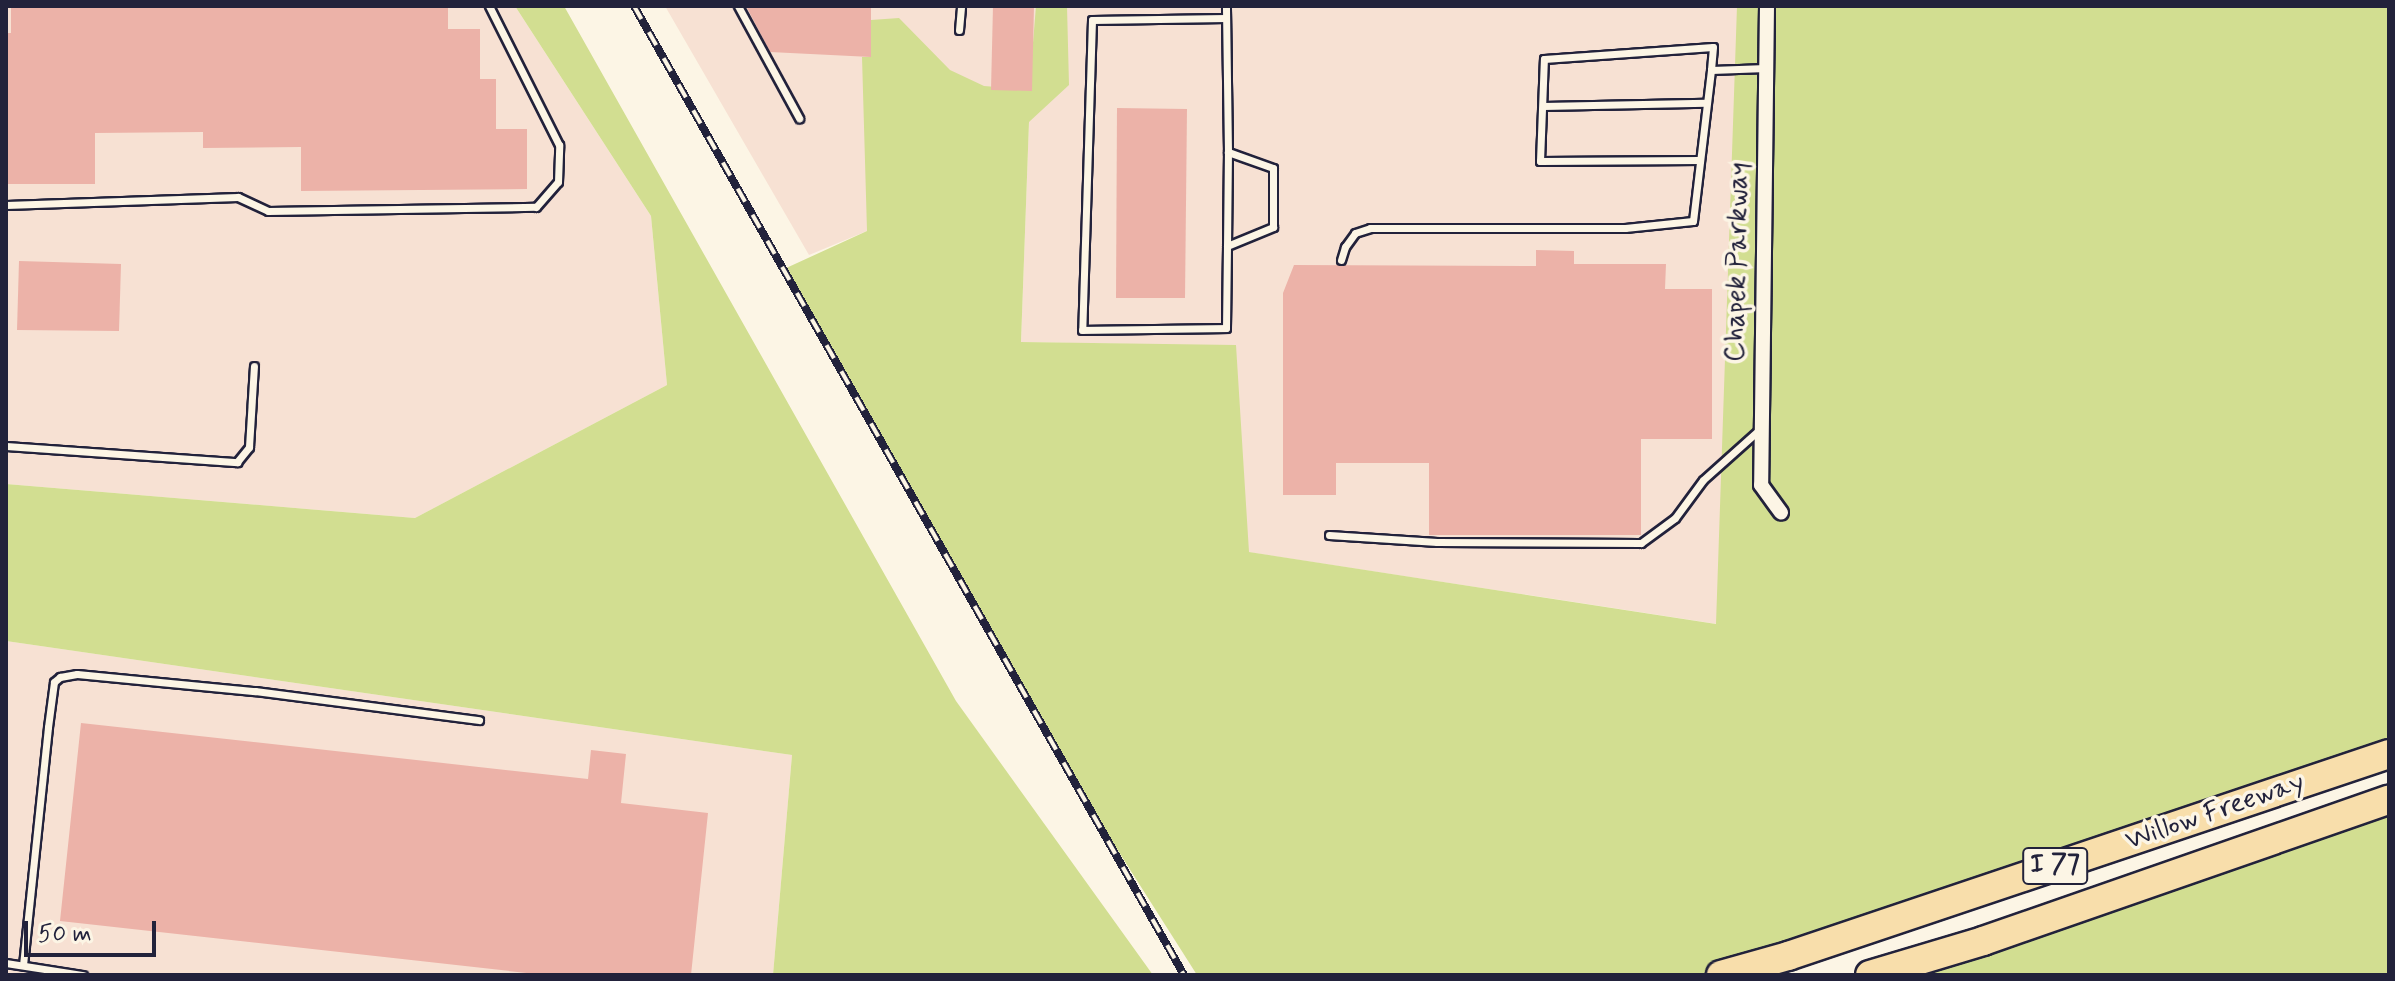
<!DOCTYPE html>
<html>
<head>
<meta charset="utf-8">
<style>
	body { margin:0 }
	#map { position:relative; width:2395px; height:981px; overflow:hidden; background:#fcf5e5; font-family:Mynerve,sans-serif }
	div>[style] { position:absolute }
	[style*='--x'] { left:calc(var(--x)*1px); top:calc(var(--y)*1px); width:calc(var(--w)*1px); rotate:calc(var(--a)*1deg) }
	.built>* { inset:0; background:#f7e1d3 }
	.green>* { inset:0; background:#d2de91 }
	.building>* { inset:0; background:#ecb2a8 }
	.roads { filter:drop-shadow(2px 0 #22223b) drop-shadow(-2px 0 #22223b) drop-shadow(0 2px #22223b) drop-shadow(0 -2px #22223b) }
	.lane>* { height:7px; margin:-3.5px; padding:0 3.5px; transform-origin:3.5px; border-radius:3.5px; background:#fcf5e5 }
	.street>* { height:14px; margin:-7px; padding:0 7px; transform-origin:7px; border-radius:7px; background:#fcf5e5 }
	.highway>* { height:28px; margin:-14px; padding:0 14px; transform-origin:14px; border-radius:14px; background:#f8deab }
	.rail>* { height:8px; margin-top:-4px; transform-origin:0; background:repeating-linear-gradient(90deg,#fcf5e5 0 15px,#22223b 0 30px); box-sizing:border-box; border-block:2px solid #22223b }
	span { translate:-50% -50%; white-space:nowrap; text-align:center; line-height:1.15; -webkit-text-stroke:7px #fcf5e5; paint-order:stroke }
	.shield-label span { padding:2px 6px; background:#fcf5e5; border:2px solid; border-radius:6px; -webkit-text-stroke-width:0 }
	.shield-label { font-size:26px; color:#22223b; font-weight:700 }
	.street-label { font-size:28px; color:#22223b }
	.frame { position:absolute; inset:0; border:8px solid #22223b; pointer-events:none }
	.scale { position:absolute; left:24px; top:921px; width:132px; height:36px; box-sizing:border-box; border:4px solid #22223b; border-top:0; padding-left:10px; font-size:24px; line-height:28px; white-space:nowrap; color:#22223b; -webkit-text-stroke:6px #fcf5e5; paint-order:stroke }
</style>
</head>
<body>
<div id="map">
	<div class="built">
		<div style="clip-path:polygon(6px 6px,515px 6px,651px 216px,667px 385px,415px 518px,6px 484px)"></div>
		<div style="clip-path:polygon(665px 6px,1738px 6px,1717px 624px,1248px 552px,1235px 346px,1021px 342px,1029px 122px,867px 231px,809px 255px)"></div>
		<div style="clip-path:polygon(6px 641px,792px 755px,773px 975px,6px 975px)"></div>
	</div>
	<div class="green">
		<div style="clip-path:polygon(515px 6px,564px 6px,956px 701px,1153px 975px,773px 975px,792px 755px,6px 641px,6px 484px,415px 518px,667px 385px,651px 216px)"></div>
		<div style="clip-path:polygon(1036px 6px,1067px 6px,1069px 85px,1029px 122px,1021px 342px,1236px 345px,1249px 552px,1716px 624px,1737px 6px,2389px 6px,2389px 754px,1721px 975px,1197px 975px,1082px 794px,784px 269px,867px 231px,862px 57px,870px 57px,871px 20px,899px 18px,950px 70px,984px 86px,1022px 89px,1032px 55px)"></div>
		<div style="clip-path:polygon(2389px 800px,2389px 975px,1870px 975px)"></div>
	</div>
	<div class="building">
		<div style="clip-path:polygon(11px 6px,448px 6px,448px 29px,480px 29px,480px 79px,496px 79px,496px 129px,527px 129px,527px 189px,301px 191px,301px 147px,203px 148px,203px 132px,95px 133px,95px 184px,6px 184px,6px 33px,11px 33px)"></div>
		<div style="clip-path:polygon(746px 6px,871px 6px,871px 57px,770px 52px)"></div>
		<div style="clip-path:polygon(993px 6px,1034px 6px,1032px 91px,991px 90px)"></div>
		<div style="clip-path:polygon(1117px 108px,1187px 109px,1185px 298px,1116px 298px)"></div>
		<div style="clip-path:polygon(1536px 250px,1574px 251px,1574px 264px,1666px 264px,1665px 289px,1712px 289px,1712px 439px,1641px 439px,1641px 535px,1429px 535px,1429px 463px,1336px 463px,1336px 495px,1283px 495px,1283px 293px,1294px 265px,1536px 266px)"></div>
		<div style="clip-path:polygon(19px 261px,121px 264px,119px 331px,17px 330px)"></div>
		<div style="clip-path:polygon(81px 723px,588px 779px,591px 750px,626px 754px,621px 803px,708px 813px,691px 975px,545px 975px,60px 921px)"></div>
	</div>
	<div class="roads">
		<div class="lane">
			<div style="--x:738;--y:6;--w:128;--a:61.4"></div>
			<div style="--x:1226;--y:18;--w:134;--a:179.1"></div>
			<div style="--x:1092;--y:20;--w:310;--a:91.8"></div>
			<div style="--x:1082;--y:330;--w:144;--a:-0.8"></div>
			<div style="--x:1226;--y:328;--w:82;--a:-89.3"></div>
			<div style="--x:1227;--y:246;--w:50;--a:-22.4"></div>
			<div style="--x:1273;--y:227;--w:59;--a:-90"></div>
			<div style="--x:1273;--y:168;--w:48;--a:-160.4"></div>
			<div style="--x:1228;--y:152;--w:146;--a:-90.8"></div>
			<div style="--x:959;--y:30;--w:24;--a:-85"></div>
			<div style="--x:1543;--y:106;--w:163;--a:-1.1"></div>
			<div style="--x:1700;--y:160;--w:160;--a:179.6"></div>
			<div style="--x:1540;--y:161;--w:102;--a:-87.8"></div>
			<div style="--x:1544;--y:59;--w:169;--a:-4.1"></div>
			<div style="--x:1713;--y:47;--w:23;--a:95"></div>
			<div style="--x:6;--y:205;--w:232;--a:-2"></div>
			<div style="--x:238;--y:197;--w:33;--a:25"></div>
			<div style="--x:268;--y:211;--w:268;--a:-0.9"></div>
			<div style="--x:536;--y:207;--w:33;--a:-49"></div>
			<div style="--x:558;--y:182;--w:37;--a:-88"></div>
			<div style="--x:559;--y:145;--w:156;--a:-116.7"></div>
			<div style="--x:1227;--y:246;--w:94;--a:-89.4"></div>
			<div style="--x:1341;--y:260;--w:14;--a:-73"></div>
			<div style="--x:1345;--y:247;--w:17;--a:-54"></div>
			<div style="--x:1355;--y:233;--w:16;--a:-18"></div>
			<div style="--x:1370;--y:228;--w:255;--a:0"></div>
			<div style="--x:1625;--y:228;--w:68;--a:-5.9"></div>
			<div style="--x:1693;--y:221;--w:152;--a:-83.2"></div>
			<div style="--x:1711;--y:70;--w:55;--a:-2.1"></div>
			<div style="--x:6;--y:446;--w:232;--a:4"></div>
			<div style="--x:237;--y:462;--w:19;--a:-51"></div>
			<div style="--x:249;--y:447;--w:81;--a:-86.5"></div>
			<div style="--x:1329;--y:535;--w:108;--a:3.7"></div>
			<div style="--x:1437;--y:542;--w:204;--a:0.3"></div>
			<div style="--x:1641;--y:543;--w:42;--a:-36.3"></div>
			<div style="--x:1675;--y:518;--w:47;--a:-53.6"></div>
			<div style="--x:1703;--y:480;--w:76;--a:-41.8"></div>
			<div style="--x:6;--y:963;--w:78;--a:8.9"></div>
			<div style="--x:23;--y:965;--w:239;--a:-84"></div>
			<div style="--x:48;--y:727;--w:45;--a:-82.4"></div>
			<div style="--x:54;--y:682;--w:8;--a:-40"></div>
			<div style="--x:60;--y:677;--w:17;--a:-10"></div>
			<div style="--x:77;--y:674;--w:179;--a:5.5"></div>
			<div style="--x:255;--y:691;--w:226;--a:7.4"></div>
		</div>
		<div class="street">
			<div style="--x:1767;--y:6;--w:479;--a:90.7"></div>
			<div style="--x:1761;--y:485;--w:34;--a:54"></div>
		</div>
		<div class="highway">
			<div style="--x:1721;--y:975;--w:70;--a:-15.8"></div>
			<div style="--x:1788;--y:956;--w:634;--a:-18.58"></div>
			<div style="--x:1870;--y:975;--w:118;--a:-16.7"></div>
			<div style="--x:1983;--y:941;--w:430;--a:-19.2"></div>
		</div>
	</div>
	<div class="rail">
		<div style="--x:634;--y:6;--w:1114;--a:60.42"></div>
	</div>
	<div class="shield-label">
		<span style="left:2055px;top:866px">I 77</span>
	</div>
	<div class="street-label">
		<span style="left:1738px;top:262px;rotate:-89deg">Chapek Parkway</span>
		<span style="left:2215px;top:812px;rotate:-19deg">Willow Freeway</span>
	</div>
	<div class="frame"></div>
	<div class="scale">50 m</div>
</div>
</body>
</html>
